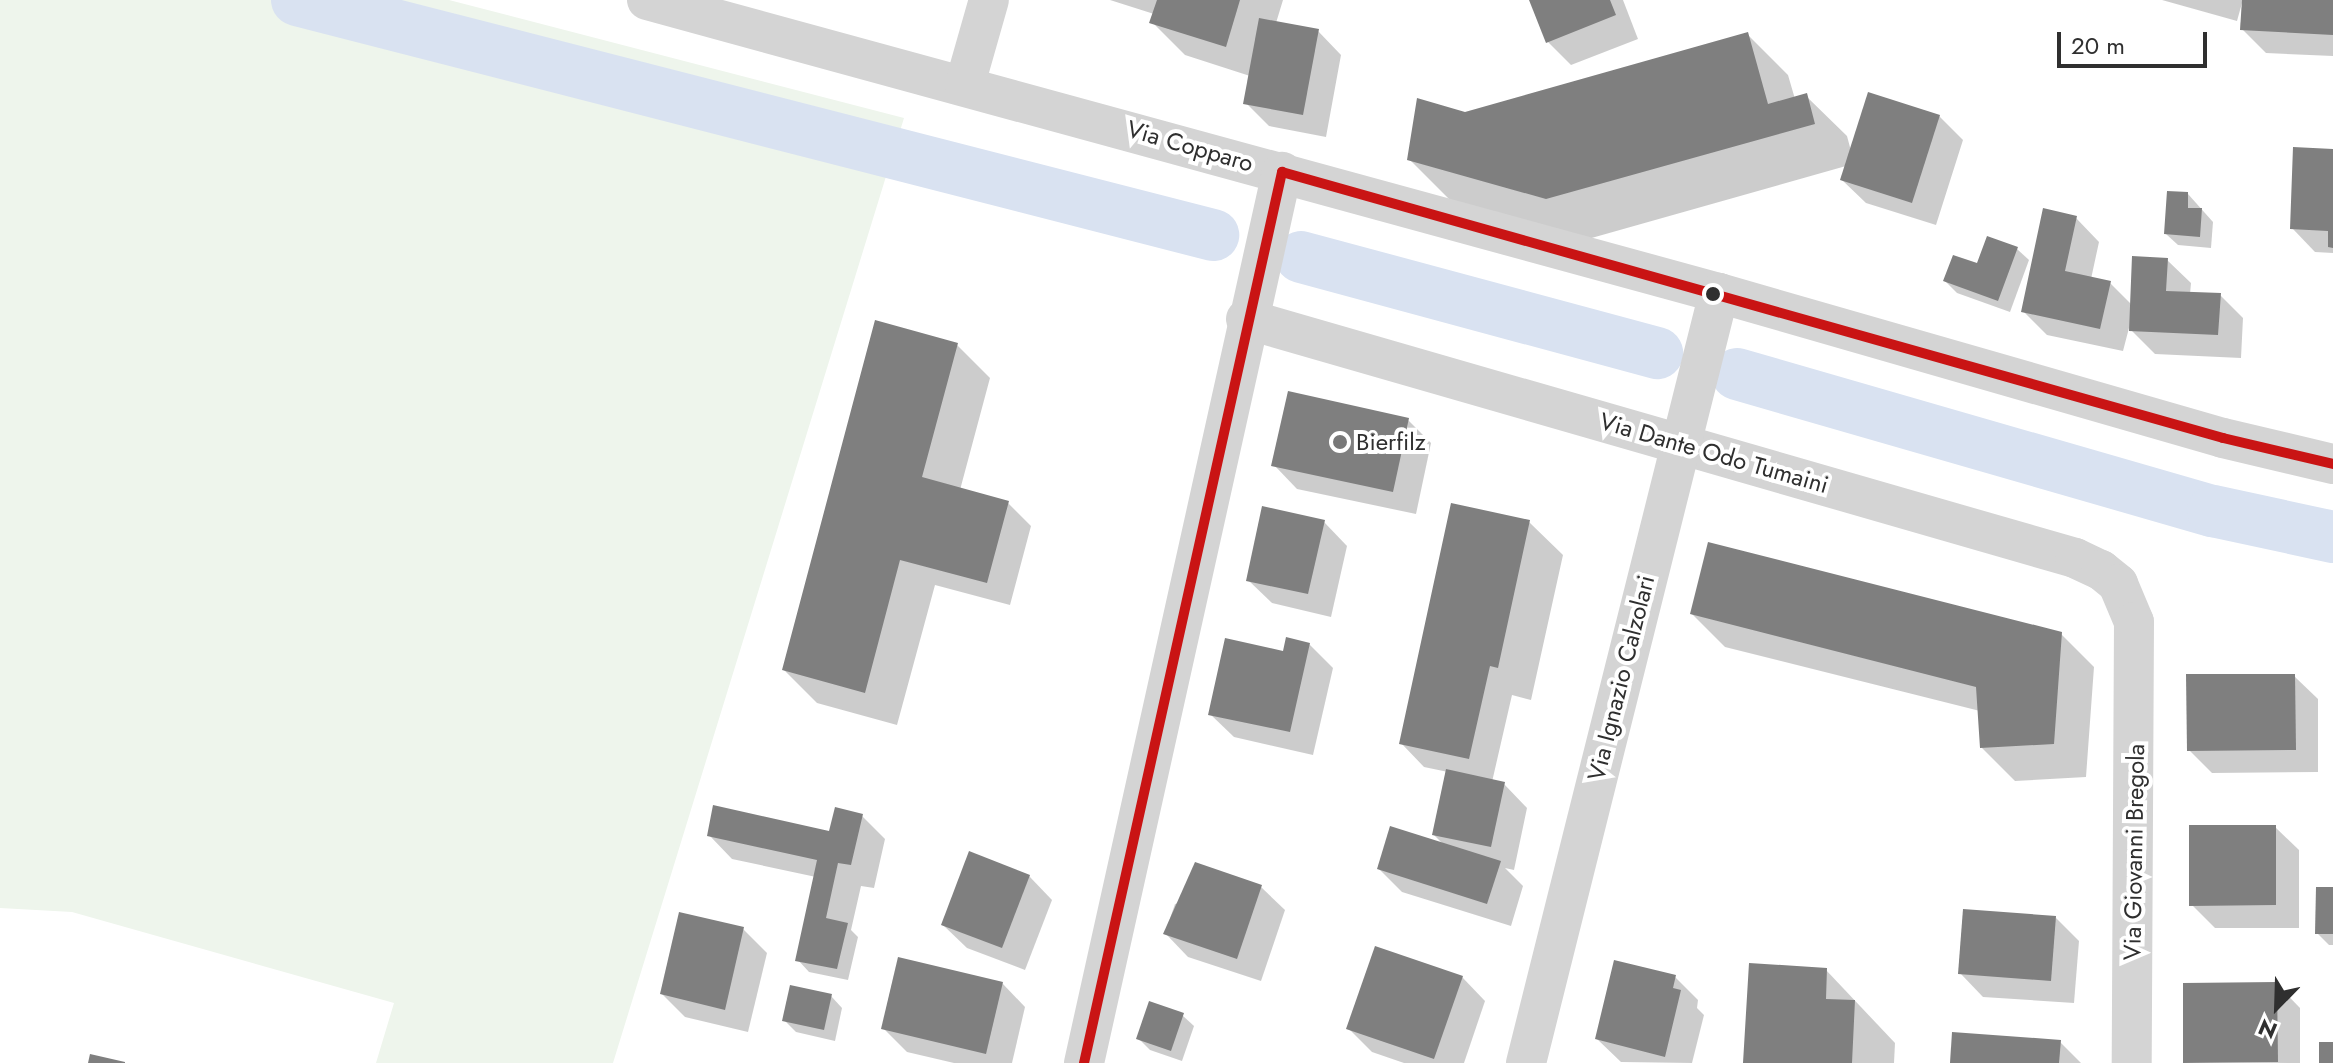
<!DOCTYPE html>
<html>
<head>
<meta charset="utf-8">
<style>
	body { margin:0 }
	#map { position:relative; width:2333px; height:1063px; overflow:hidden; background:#fff; font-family:Jost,sans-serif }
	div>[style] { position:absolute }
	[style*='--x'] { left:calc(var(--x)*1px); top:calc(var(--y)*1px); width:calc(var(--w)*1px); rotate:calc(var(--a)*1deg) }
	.green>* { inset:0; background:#eef5ec }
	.shadow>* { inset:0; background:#0003 }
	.canal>* { height:52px; margin:-26px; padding:0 26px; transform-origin:26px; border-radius:26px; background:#d9e2f1 }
	.building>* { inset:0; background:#7f7f7f }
	.minor>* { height:40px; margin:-20px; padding:0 20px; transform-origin:20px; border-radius:20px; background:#d4d4d4 }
	.bus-1>* { height:10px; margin:-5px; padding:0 5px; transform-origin:5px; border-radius:5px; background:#c91414 }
	.dots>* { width:22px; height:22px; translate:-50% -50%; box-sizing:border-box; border:4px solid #fff; border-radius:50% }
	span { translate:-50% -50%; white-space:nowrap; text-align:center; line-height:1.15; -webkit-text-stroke:8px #fff; paint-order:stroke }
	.street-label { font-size:24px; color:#2f2f2f }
	.poi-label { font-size:24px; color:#2f2f2f }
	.left { translate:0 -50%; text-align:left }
	.north { position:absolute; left:2237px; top:967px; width:80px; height:80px; -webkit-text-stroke:6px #fff; paint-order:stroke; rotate:203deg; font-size:22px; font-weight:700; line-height:32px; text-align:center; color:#2f2f2f }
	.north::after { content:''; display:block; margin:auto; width:28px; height:36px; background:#2f2f2f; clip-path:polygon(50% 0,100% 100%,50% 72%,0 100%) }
	.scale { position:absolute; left:2057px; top:32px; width:150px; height:36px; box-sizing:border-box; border:4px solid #2f2f2f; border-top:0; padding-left:10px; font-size:24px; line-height:28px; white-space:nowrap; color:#2f2f2f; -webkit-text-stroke:6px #fff; paint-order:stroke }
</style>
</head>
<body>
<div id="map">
	<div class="green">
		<div style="clip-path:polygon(0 0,449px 0,904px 118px,613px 1063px,376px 1063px,394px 1003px,72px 912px,0 908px)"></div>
	</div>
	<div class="shadow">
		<div style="clip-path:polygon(1110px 0,1283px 0,1276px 23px,1318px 31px,1341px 55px,1326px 137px,1269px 126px,1246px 103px,1250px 76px,1185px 55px,1152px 22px,1154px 14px)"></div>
		<div style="clip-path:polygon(1531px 0,1623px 0,1638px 39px,1571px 65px,1548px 42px)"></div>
		<div style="clip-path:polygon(2162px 0,2333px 0,2333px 56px,2266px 53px,2242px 29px,2242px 3px,2237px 21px)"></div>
		<div style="clip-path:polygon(1747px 34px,1788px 75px,1795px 99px,1806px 96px,1847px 136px,1851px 151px,1939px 116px,1963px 140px,1936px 225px,1866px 203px,1842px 180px,1846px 166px,1588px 239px,1450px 200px,1409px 159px,1465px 114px)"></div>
		<div style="clip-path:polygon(2333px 151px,2333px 253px,2315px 252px,2292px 228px)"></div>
		<div style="clip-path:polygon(2188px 194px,2213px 222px,2211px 248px,2178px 245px,2166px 234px)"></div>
		<div style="clip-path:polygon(2076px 218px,2099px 242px,2091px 279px,2110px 283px,2132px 305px,2167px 260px,2191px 283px,2190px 294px,2220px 295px,2243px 318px,2241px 358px,2155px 354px,2129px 328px,2123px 351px,2047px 335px,2023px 311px)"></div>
		<div style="clip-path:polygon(2017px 249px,2029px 260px,2010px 312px,1957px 293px,1945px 281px)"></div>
		<div style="clip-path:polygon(957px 345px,990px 378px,960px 490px,1008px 503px,1031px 526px,1010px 605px,935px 585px,897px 725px,817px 703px,784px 670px)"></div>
		<div style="clip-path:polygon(1408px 420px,1431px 443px,1416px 514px,1297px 489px,1274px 465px)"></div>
		<div style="clip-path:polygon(1324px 522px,1347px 546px,1331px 617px,1272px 603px,1248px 580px)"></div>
		<div style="clip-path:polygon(1529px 522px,1563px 555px,1531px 700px,1512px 695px,1492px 782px,1504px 784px,1527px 808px,1514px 870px,1505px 868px,1523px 886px,1511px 926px,1402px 892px,1379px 869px,1444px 845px,1434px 835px,1448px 772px,1424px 767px,1401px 743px)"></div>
		<div style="clip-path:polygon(1692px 614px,2061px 634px,2094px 667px,2086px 777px,2015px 781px,1982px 748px,1980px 711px,1725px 647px)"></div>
		<div style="clip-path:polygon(1309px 644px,1333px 668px,1313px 755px,1234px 737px,1210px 714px)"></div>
		<div style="clip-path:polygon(2294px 676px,2318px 699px,2318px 772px,2212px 773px,2189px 750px)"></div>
		<div style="clip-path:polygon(862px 816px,885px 839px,874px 888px,861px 886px,851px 930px,858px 937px,848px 980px,809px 972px,798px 960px,816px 877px,732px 859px,709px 835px,831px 833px)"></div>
		<div style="clip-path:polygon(2275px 827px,2299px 850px,2299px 928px,2215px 928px,2192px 905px)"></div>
		<div style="clip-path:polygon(1029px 876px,1052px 900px,1025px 970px,967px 948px,943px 925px)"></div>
		<div style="clip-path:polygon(1261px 887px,1285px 910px,1261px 981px,1188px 957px,1165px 933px,1175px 904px)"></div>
		<div style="clip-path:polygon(2333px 889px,2333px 945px,2329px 945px,2317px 933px)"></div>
		<div style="clip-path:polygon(2056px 918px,2079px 941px,2074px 1003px,1983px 997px,1960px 973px)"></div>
		<div style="clip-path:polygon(743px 929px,767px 953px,748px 1032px,685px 1017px,662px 994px)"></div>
		<div style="clip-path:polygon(1826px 970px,1895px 1043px,1894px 1063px,1745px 1063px)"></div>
		<div style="clip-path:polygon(1462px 977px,1485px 1001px,1464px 1063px,1404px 1063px,1372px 1052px,1349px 1029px)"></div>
		<div style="clip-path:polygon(1675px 977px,1698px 1000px,1697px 1008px,1704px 1015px,1692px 1063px,1621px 1062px,1597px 1039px)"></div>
		<div style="clip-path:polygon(1002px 983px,1025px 1007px,1012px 1063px,954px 1063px,907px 1052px,884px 1029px)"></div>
		<div style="clip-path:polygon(2277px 984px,2300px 1008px,2300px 1063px,2185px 1062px)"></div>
		<div style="clip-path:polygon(831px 996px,842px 1008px,835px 1041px,796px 1032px,784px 1020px)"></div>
		<div style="clip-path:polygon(1182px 1015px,1194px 1026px,1182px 1061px,1150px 1050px,1138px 1038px)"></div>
		<div style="clip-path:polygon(2060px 1042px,2081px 1063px,1952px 1063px)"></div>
	</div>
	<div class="canal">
		<div style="--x:297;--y:0;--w:946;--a:14.39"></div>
		<div style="--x:1301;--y:257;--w:369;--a:15.1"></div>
		<div style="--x:1737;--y:374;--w:495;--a:16.1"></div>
		<div style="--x:2213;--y:511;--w:123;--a:12.2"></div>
	</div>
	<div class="building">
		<div style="clip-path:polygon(1157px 0,1240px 0,1226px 47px,1149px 23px)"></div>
		<div style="clip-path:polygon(1529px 0,1610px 0,1616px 15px,1546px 43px)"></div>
		<div style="clip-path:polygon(2242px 0,2333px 0,2333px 35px,2240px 30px)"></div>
		<div style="clip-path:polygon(1259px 18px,1319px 29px,1303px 115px,1243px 104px)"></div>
		<div style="clip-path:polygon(1748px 32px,1768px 104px,1807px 93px,1815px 124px,1546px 199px,1407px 160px,1417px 98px,1465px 112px)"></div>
		<div style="clip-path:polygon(1868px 92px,1940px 115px,1912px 203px,1840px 180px)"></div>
		<div style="clip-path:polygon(2293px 147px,2333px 149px,2333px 248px,2328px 247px,2328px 231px,2290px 229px)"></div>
		<div style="clip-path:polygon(2167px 191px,2188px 192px,2188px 208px,2202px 208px,2200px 237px,2164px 234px)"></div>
		<div style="clip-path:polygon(2043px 208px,2077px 216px,2065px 271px,2111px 281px,2100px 329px,2021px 312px)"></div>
		<div style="clip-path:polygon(1987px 236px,2018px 247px,1998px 301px,1943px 281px,1953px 255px,1977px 263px)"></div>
		<div style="clip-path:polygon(2132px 256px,2168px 258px,2166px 291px,2221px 293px,2218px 335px,2129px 331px)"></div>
		<div style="clip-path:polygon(875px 320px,958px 343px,922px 477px,1009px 501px,987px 583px,900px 560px,865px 693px,782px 670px)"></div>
		<div style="clip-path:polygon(1288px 391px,1409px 418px,1393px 492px,1271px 466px)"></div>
		<div style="clip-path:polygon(1451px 503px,1530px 520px,1498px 668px,1490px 666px,1469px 759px,1399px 744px)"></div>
		<div style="clip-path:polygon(1262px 506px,1325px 520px,1308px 594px,1246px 581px)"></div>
		<div style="clip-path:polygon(1708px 542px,2062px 632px,2054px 744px,1980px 748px,1976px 687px,1690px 614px)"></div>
		<div style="clip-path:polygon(1286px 637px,1310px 643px,1290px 732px,1208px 715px,1225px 638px,1283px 651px)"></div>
		<div style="clip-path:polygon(2186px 674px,2295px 674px,2296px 750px,2187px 751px)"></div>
		<div style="clip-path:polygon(1446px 769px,1505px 782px,1491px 847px,1432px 835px)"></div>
		<div style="clip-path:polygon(713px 805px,829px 831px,835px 807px,863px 814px,851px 865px,838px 863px,826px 918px,848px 923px,837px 969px,795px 961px,817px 860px,707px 836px)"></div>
		<div style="clip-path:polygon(2189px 825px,2276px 825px,2276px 905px,2189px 906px)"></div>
		<div style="clip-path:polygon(1390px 826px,1501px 861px,1487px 904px,1377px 869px)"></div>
		<div style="clip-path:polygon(969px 851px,1030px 875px,1002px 948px,941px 925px)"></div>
		<div style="clip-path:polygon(1195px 862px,1262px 885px,1237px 959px,1163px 934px)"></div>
		<div style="clip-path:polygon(2316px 887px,2333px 887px,2333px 934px,2315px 934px)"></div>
		<div style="clip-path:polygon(1963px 909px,2056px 916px,2051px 981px,1958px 974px)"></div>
		<div style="clip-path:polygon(679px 912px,744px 927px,725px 1010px,660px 994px)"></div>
		<div style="clip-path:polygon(1375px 946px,1463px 976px,1434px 1059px,1346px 1029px)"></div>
		<div style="clip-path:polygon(898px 957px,1003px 982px,986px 1054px,881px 1029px)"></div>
		<div style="clip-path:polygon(1614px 960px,1676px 975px,1673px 988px,1681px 990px,1665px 1057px,1595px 1039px)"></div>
		<div style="clip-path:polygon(1749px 963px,1827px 968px,1826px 999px,1855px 1000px,1852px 1063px,1743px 1063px)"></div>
		<div style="clip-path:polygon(2277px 982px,2278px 1062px,2183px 1063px,2183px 983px)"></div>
		<div style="clip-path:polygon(790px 985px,832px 994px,824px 1030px,782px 1021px)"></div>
		<div style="clip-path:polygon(1149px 1001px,1184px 1013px,1171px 1051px,1136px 1039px)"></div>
		<div style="clip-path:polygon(1952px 1032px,2061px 1040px,2059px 1063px,1950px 1063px)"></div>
		<div style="clip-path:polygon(2319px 1042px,2333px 1042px,2333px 1063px,2319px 1063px)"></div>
		<div style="clip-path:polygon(90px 1054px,125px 1062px,125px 1063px,88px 1063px)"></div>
	</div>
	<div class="minor">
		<div style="--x:647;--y:0;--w:1111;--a:15.29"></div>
		<div style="--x:1719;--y:293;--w:524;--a:16.05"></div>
		<div style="--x:2223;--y:438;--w:113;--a:13.3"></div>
		<div style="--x:965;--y:84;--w:87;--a:-74.1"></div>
		<div style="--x:1246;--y:319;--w:863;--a:16.08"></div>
		<div style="--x:2075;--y:558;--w:29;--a:25"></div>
		<div style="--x:2101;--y:570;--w:22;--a:39"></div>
		<div style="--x:2118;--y:584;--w:41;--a:67.2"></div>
		<div style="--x:2134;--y:622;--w:441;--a:90.3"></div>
		<div style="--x:1084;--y:1063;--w:913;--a:-77.47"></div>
		<div style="--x:1526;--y:1063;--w:794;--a:-75.93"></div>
	</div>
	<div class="bus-1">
		<div style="--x:1084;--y:1063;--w:913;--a:-77.47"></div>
		<div style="--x:1282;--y:172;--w:978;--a:15.78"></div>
		<div style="--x:2223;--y:438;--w:113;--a:13.3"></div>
	</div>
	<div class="dots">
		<div style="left:1713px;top:294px;background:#2f2f2f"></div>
		<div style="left:1340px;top:442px;background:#787878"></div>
	</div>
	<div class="street-label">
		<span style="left:1190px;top:146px;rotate:16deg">Via Copparo</span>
		<span style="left:1714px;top:453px;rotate:16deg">Via Dante Odo Tumaini</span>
		<span style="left:1621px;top:678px;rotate:-76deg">Via Ignazio Calzolari</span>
		<span style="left:2134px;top:852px;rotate:-89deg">Via Giovanni Bregola</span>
	</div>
	<div class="poi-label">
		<span class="left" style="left:1356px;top:442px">Bierfilz</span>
	</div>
	<div class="north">N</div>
	<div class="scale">20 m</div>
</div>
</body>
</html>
